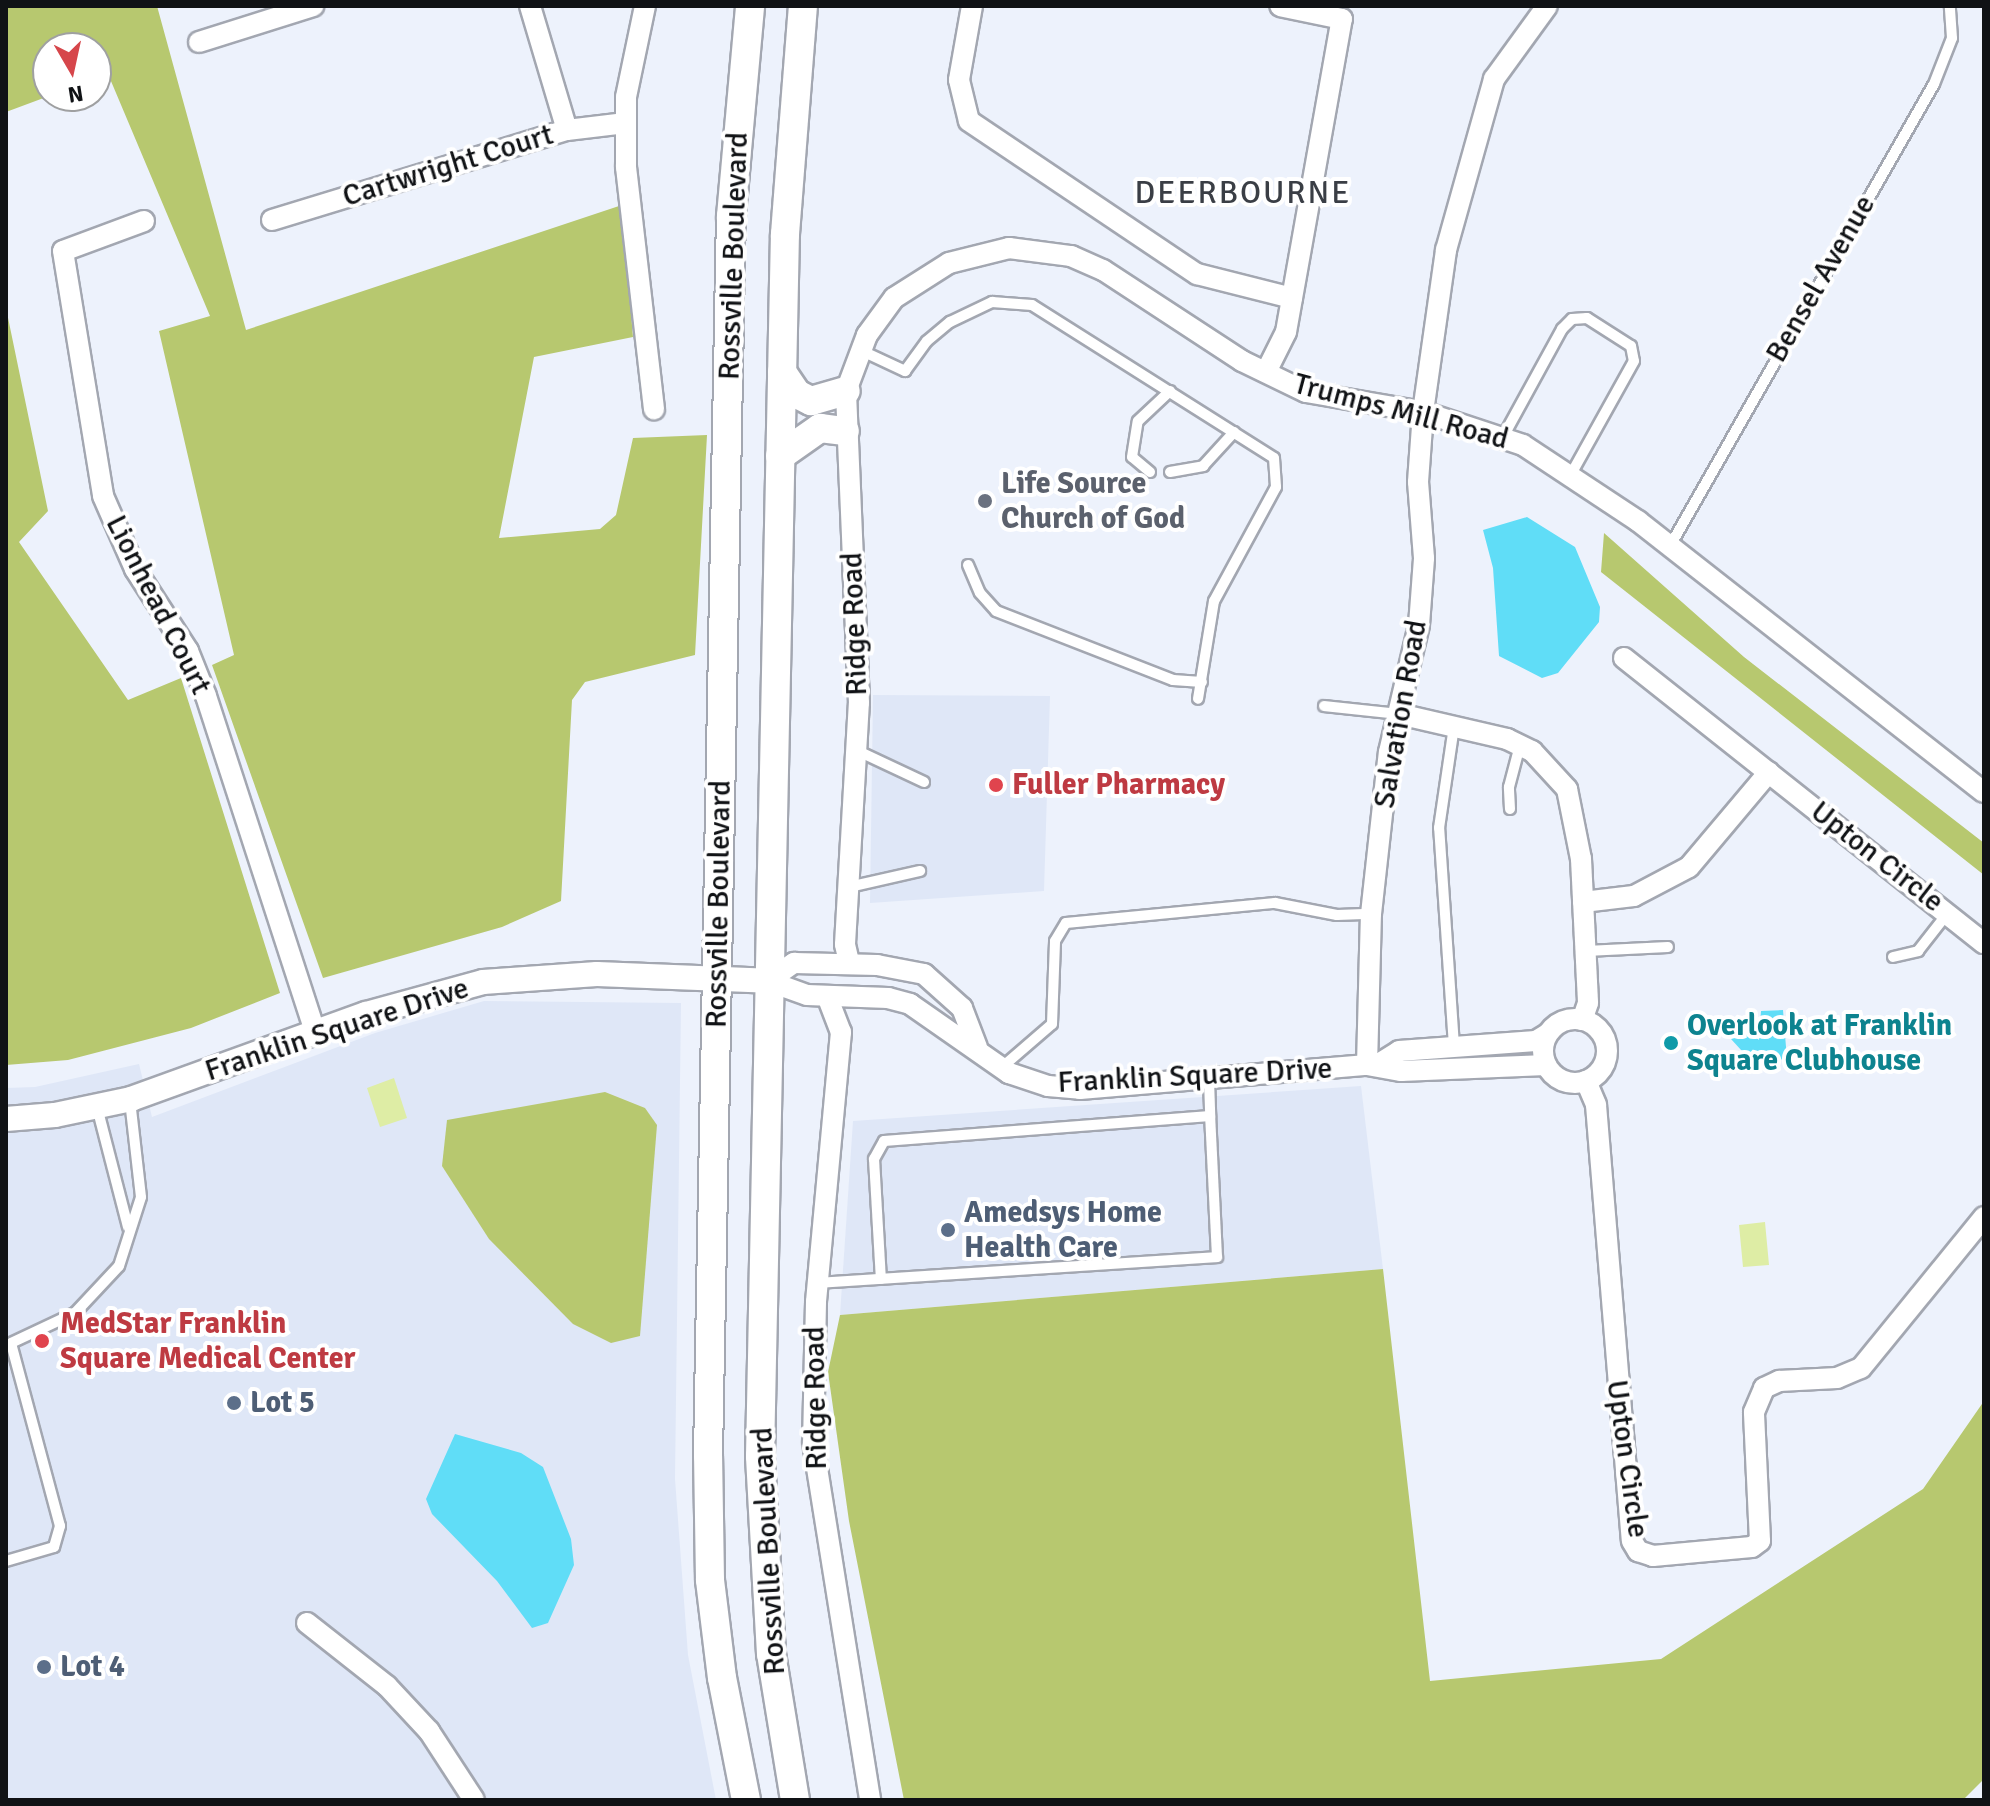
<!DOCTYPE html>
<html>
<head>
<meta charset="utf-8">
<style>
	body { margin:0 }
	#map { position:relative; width:1990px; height:1806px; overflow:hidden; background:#edf2fc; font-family:Signika,sans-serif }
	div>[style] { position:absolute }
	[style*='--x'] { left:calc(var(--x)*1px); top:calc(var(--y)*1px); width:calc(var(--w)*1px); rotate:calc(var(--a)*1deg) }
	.built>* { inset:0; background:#dfe7f7 }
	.green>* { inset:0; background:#deeda5 }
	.forest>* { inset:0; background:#b7c86f }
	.water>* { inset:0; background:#60ddf7 }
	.roads { filter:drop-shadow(2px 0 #a3a7b1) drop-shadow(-2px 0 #a3a7b1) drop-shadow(0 2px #a3a7b1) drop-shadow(0 -2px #a3a7b1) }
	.service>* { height:10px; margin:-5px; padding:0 5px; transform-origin:5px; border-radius:5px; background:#fff }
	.minor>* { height:20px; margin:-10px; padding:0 10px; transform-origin:10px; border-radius:10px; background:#fff }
	.minor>.ring { margin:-10px; padding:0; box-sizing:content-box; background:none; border:20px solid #fff; border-radius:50% }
	.tertiary>* { height:24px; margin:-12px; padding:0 12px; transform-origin:12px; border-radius:12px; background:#fff }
	.secondary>* { height:28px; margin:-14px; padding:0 14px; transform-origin:14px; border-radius:14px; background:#fff }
	.dots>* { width:22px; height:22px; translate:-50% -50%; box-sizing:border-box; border:4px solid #fff; border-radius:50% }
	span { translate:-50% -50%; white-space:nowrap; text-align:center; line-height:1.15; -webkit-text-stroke:8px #fff; paint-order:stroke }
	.street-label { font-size:30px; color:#101215 }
	.worship-label { font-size:30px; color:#5b616d; font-weight:700 }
	.left { translate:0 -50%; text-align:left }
	.health-label { font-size:30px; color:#be3a42; font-weight:700 }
	.culture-label { font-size:30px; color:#0d838f; font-weight:700 }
	.service-label { font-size:30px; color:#4e5e75; font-weight:700 }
	.neighbourhood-label { font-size:32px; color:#3a3e45; letter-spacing:2px }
	.frame { position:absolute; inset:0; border:8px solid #101215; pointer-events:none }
	.north { position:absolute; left:32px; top:32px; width:80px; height:80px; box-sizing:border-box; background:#fff; border:2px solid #9fa0a1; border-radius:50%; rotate:171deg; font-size:22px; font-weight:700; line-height:32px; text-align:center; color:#101215 }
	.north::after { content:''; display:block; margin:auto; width:28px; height:36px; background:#d6464b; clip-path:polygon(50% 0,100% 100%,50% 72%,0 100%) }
</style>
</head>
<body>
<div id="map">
	<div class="built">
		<div style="clip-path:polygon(873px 695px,1050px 696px,1044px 891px,870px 903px)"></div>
		<div style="clip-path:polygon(484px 1001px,681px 1003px,675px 1479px,688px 1655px,716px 1800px,6px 1800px,6px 1088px,35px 1087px,139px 1064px,152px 1117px,375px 1033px)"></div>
		<div style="clip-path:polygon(1361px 1086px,1383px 1269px,840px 1315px,853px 1121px)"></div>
	</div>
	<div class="green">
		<div style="clip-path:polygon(394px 1078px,407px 1118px,380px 1127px,367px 1088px)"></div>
		<div style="clip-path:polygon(1765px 1222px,1769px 1265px,1743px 1267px,1739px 1225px)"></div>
	</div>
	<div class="forest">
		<div style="clip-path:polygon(6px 6px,157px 6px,246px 330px,622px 205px,633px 337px,534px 357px,499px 538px,600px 529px,616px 515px,633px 438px,707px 435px,695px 655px,585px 682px,572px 700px,561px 901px,502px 927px,323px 978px,212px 665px,234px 655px,159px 331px,210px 316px,108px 74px,96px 78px,96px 48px,48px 48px,49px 96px,6px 112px)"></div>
		<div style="clip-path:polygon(6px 308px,48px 511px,19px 542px,128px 700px,181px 678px,280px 993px,191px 1028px,68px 1060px,6px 1065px)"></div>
		<div style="clip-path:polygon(1604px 533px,1744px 657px,1984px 843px,1984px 875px,1601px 572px)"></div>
		<div style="clip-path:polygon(605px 1092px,645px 1108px,657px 1125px,640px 1336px,611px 1343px,573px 1324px,489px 1239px,442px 1166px,447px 1120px)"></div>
		<div style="clip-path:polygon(1383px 1269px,1430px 1681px,1661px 1659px,1923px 1489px,1984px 1401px,1984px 1779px,1963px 1800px,904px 1800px,849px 1521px,828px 1372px,840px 1315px)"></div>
	</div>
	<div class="water">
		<div style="clip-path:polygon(1527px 517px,1575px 547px,1600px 607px,1599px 622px,1558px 673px,1542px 678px,1499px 656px,1493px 568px,1483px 530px)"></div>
		<div style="clip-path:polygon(1783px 1010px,1787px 1059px,1752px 1062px,1731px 1039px,1742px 1026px,1759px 1040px,1761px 1011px)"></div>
		<div style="clip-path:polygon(455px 1434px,521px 1453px,543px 1467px,571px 1539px,574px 1565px,548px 1623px,532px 1628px,497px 1581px,432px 1514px,426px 1499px)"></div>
	</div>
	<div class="roads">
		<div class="service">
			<div style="--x:860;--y:350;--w:50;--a:25"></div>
			<div style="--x:905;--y:371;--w:37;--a:-54"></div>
			<div style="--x:927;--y:341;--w:30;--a:-40"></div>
			<div style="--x:950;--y:322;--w:47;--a:-25.5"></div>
			<div style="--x:992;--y:302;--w:40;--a:4.3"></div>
			<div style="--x:1032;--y:305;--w:286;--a:32.3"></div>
			<div style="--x:1274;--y:458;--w:29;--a:86"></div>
			<div style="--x:1276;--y:487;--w:130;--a:118.5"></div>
			<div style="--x:1214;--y:601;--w:99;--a:99.3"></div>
			<div style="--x:1504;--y:435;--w:121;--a:-61.3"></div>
			<div style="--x:1562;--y:329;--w:14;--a:-45"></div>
			<div style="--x:1572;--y:319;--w:15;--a:-4"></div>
			<div style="--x:1587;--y:318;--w:52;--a:32.5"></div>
			<div style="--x:1631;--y:346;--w:15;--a:79"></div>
			<div style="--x:1634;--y:361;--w:132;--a:119.1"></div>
			<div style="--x:1150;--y:472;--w:23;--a:-140"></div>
			<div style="--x:1132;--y:457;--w:36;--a:-81"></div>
			<div style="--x:1138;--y:421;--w:44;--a:-43.2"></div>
			<div style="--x:1170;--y:472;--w:34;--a:-10"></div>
			<div style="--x:1203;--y:466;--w:46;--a:-47.6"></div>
			<div style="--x:1670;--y:546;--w:532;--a:-60.26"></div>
			<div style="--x:1934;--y:84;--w:49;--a:-68.6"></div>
			<div style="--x:1952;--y:38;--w:32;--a:-94"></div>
			<div style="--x:968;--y:565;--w:30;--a:67"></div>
			<div style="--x:980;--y:593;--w:24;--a:48"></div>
			<div style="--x:996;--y:611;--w:190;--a:21.3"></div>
			<div style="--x:1173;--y:680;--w:29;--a:4"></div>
			<div style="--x:1324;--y:706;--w:75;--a:6.1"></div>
			<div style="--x:858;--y:751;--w:73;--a:25.2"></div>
			<div style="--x:1510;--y:809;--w:22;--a:-93"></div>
			<div style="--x:1509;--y:787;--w:43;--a:-75.3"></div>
			<div style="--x:849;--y:887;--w:73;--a:-12.7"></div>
			<div style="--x:1586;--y:951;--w:82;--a:-2.8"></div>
			<div style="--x:1893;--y:957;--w:26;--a:-13"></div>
			<div style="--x:1918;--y:951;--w:47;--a:-51.9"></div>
			<div style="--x:1454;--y:1046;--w:219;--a:-93.9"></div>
			<div style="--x:1439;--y:828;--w:103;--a:-81.6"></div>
			<div style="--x:1001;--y:1068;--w:67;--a:-40.8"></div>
			<div style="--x:1052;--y:1024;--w:83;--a:-87.9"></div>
			<div style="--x:1055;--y:941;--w:21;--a:-59"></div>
			<div style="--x:1066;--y:923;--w:210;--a:-5.5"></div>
			<div style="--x:1275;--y:903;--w:63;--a:11"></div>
			<div style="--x:1337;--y:915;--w:34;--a:-2"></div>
			<div style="--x:1209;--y:1080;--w:36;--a:88"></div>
			<div style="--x:97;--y:1107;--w:124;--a:75.5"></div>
			<div style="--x:818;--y:1283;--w:400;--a:-3.7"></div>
			<div style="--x:1217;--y:1257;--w:141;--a:-92.8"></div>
			<div style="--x:1210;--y:1116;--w:327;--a:175.6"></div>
			<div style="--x:884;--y:1141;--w:21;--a:119"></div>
			<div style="--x:874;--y:1159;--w:120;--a:86.7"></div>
			<div style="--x:6;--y:1561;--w:50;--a:-16.3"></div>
			<div style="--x:54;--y:1547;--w:22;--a:-74"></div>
			<div style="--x:60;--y:1526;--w:189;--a:-105"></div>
			<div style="--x:11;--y:1343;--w:71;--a:-25.1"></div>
			<div style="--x:75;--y:1313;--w:64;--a:-46.9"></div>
			<div style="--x:119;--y:1266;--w:72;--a:-72.3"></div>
			<div style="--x:141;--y:1197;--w:97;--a:-96.5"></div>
		</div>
		<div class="minor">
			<div style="--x:530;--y:6;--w:129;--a:73.4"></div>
			<div style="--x:645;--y:6;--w:93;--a:101.8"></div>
			<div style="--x:626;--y:97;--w:70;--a:90"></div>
			<div style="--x:626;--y:167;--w:244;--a:83.4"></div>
			<div style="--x:972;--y:6;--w:75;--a:100"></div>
			<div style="--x:959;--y:80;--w:42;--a:76.3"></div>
			<div style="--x:969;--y:121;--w:275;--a:33.9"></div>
			<div style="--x:1197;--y:274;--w:98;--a:14.2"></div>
			<div style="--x:199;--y:42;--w:120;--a:-17.5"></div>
			<div style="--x:272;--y:220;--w:308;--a:-17"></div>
			<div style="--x:567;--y:130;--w:59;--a:-6.8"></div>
			<div style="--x:144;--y:221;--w:86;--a:159.7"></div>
			<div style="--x:63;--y:251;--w:248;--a:80.7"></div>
			<div style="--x:103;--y:496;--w:80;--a:66.3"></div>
			<div style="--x:135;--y:569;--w:98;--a:57.1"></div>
			<div style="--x:188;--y:651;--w:48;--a:68.2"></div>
			<div style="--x:206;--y:696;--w:353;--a:72"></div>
			<div style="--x:1266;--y:372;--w:45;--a:-63.4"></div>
			<div style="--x:1286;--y:332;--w:318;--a:-79.9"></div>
			<div style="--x:1342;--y:19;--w:63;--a:-168.2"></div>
			<div style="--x:1624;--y:658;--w:459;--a:38.4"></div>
			<div style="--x:1399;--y:714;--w:111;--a:13"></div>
			<div style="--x:1507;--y:739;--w:28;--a:26"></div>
			<div style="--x:1532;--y:751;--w:52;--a:47.4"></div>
			<div style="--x:1567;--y:789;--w:71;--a:78.7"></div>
			<div style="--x:1581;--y:859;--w:144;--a:87.2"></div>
			<div style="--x:1588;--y:1003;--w:18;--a:109"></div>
			<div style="--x:1583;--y:902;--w:51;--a:-6.7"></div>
			<div style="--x:1634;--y:896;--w:62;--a:-27.8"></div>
			<div style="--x:1689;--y:867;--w:124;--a:-49.9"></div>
			<div style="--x:849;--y:962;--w:18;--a:-103"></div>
			<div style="--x:845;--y:944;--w:241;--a:-86.7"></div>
			<div style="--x:859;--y:703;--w:312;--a:-92.4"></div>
			<div style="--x:846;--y:391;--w:60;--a:-69.4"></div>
			<div style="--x:867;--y:335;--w:46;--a:-53.9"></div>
			<div style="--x:894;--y:298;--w:65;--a:-32.5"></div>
			<div style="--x:949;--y:263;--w:62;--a:-14"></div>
			<div style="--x:1009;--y:248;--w:63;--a:7.4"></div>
			<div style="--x:1071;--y:256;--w:35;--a:24"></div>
			<div style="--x:1103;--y:270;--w:166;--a:33.2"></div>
			<div style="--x:1242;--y:361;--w:71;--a:25.8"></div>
			<div style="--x:1306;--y:392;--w:119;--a:9.7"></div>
			<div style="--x:1423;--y:412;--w:105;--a:18.3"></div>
			<div style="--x:1523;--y:445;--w:138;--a:33.5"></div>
			<div style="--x:1638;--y:521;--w:439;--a:38.1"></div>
			<div style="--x:768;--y:981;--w:41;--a:19.7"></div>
			<div style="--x:807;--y:995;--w:81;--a:2.1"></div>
			<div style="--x:888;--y:998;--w:23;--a:15"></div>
			<div style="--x:910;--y:1004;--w:121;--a:34.9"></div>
			<div style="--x:1009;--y:1073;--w:41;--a:18.4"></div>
			<div style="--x:1048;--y:1086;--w:32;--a:5"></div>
			<div style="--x:1080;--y:1089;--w:288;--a:-4.8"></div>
			<div style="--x:1367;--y:1065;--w:35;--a:10"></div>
			<div style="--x:1401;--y:1071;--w:145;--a:-2.4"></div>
			<div style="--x:768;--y:981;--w:32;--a:-35"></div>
			<div style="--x:794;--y:963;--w:83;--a:1.4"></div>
			<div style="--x:877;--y:965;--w:48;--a:10.8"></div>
			<div style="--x:924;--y:974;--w:51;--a:41.8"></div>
			<div style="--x:962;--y:1008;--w:42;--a:69"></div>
			<div style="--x:827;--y:996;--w:39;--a:69"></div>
			<div style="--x:841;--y:1032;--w:271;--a:95.3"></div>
			<div style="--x:816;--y:1302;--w:141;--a:91.2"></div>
			<div style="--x:813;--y:1443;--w:362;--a:80.9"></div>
			<div class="ring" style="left:1543px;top:1019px;width:44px;height:44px"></div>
			<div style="--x:1367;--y:1065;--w:151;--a:-88.5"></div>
			<div style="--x:1371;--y:914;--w:163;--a:-83.7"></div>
			<div style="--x:1389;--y:752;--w:130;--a:-76.7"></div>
			<div style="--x:1419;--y:625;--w:67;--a:-85.7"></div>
			<div style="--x:1424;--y:558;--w:76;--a:-94.5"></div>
			<div style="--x:1418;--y:482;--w:70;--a:-85.9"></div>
			<div style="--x:1423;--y:412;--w:164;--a:-81.9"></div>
			<div style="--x:1446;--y:250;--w:178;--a:-74.3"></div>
			<div style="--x:1494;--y:79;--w:90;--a:-54"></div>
			<div style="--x:1377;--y:1065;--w:26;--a:-32"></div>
			<div style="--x:1399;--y:1051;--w:137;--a:-4.2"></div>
			<div style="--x:1536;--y:1041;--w:13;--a:-32"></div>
			<div style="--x:1586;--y:1081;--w:26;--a:67"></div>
			<div style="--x:1596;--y:1105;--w:437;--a:85.3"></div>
			<div style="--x:1632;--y:1541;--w:12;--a:59"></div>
			<div style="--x:1638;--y:1551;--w:16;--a:18"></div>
			<div style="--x:1653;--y:1556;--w:99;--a:-5.2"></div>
			<div style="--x:1752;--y:1547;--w:10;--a:-37"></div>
			<div style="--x:1760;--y:1541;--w:129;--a:-92.7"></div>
			<div style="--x:1754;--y:1412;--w:26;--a:-67"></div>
			<div style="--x:1764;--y:1388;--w:17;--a:-25"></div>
			<div style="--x:1779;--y:1381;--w:58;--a:-3"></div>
			<div style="--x:1837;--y:1378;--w:26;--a:-23"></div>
			<div style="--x:1861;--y:1368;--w:195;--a:-50.8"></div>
			<div style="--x:307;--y:1623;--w:102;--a:38.2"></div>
			<div style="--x:387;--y:1686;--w:62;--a:47"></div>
			<div style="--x:429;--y:1731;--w:82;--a:56.9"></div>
		</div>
		<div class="tertiary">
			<div style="--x:6;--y:1119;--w:49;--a:-4.7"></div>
			<div style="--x:55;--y:1115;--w:78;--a:-11.9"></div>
			<div style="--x:131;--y:1099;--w:250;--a:-19.9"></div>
			<div style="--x:366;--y:1014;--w:121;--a:-15.3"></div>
			<div style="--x:483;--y:982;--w:114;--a:-4"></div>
			<div style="--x:597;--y:974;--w:171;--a:2.3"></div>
		</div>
		<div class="secondary">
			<div style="--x:782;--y:372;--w:27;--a:56"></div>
			<div style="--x:797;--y:394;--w:16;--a:27"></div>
			<div style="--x:811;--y:401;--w:36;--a:-16"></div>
			<div style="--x:780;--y:456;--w:49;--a:-35"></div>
			<div style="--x:820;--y:428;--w:25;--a:7"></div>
			<div style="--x:746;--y:1800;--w:124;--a:-101.1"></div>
			<div style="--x:722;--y:1678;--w:99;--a:-97"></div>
			<div style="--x:710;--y:1580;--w:124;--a:-90.9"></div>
			<div style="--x:708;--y:1456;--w:1240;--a:-88.94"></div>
			<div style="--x:731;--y:216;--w:211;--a:-84.8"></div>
			<div style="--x:795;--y:1800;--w:148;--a:-99.3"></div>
			<div style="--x:771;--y:1654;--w:198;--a:-93.2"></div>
			<div style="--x:760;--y:1456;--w:1222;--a:-88.83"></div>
			<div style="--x:785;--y:234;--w:229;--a:-85.5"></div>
		</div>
	</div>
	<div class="dots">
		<div style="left:985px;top:501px;background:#6b7280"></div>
		<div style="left:996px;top:785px;background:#e0444e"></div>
		<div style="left:1671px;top:1043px;background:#0f9aa8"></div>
		<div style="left:948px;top:1230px;background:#5c6f8a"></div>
		<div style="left:42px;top:1341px;background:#e0444e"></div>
		<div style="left:234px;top:1403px;background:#5c6f8a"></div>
		<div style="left:44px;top:1667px;background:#5c6f8a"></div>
	</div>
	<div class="street-label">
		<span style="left:448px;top:166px;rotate:-17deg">Cartwright Court</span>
		<span style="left:734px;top:256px;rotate:-88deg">Rossville Boulevard</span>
		<span style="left:1821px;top:279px;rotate:-60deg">Bensel Avenue</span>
		<span style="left:1401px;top:412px;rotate:15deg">Trumps Mill Road</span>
		<span style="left:158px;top:605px;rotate:63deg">Lionhead Court</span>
		<span style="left:855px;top:624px;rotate:-92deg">Ridge Road</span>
		<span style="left:1401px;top:714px;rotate:-80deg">Salvation Road</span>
		<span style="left:1877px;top:857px;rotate:38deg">Upton Circle</span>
		<span style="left:719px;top:904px;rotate:-89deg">Rossville Boulevard</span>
		<span style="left:337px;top:1030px;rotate:-18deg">Franklin Square Drive</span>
		<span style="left:1195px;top:1076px;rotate:-3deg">Franklin Square Drive</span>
		<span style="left:816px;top:1398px;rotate:-91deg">Ridge Road</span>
		<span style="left:1627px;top:1459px;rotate:82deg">Upton Circle</span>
		<span style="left:769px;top:1551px;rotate:-93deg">Rossville Boulevard</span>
	</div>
	<div class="worship-label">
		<span class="left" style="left:1001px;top:501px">Life Source<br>Church of God</span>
	</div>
	<div class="health-label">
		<span class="left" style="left:1012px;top:785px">Fuller Pharmacy</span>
		<span class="left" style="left:60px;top:1341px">MedStar Franklin<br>Square Medical Center</span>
	</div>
	<div class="culture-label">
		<span class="left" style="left:1687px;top:1043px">Overlook at Franklin<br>Square Clubhouse</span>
	</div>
	<div class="service-label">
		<span class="left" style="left:964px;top:1230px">Amedsys Home<br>Health Care</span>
		<span class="left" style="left:250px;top:1403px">Lot 5</span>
		<span class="left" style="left:60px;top:1667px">Lot 4</span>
	</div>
	<div class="neighbourhood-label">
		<span style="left:1243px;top:193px">DEERBOURNE</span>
	</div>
	<div class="frame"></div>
	<div class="north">N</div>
</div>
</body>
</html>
